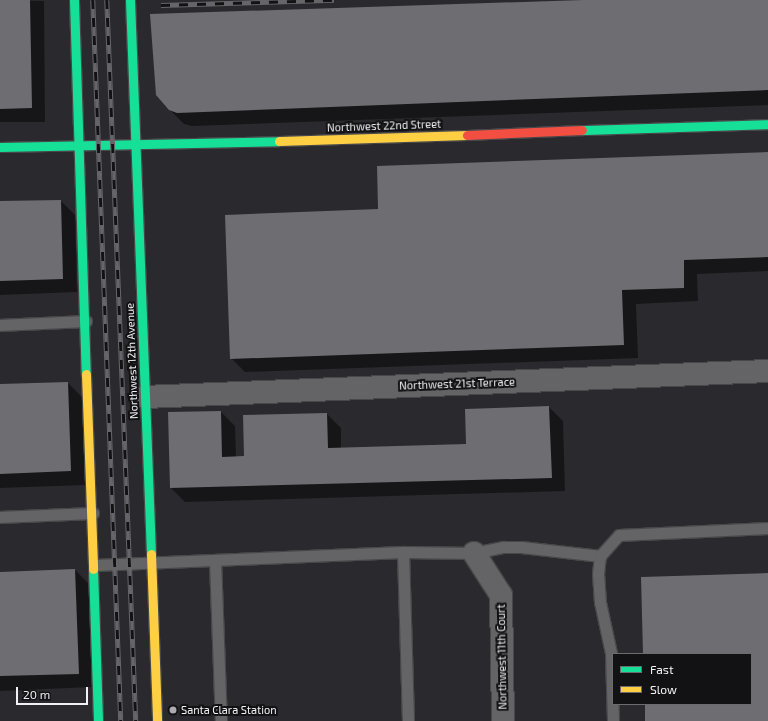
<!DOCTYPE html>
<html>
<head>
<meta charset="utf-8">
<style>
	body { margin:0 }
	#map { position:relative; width:768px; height:721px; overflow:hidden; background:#2a292d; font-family:"Exo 2",sans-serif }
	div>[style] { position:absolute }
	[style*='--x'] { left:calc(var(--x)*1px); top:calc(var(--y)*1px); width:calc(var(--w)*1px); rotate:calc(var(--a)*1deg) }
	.shadow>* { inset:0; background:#0007 }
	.building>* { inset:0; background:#6e6d71 }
	.roads { filter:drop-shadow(1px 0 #48484a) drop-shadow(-1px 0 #48484a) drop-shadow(0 1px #48484a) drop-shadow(0 -1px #48484a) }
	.lane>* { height:11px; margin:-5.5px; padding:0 5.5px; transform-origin:5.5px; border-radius:5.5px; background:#646366 }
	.street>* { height:22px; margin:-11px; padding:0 11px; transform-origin:11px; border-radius:11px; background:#646366 }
	.fast>* { height:9px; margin:-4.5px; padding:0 4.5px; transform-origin:4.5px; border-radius:4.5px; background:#16e098 }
	.slow>* { height:9px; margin:-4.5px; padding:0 4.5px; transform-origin:4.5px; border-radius:4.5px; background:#ffcf43 }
	.jam>* { height:9px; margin:-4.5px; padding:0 4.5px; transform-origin:4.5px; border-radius:4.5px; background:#f24e42 }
	.rail>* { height:4.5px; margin-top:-2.25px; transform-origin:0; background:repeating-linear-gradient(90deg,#121114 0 9px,#666569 0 18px); box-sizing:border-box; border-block:1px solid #666569 }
	.dots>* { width:11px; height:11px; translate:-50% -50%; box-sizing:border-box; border:2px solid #121114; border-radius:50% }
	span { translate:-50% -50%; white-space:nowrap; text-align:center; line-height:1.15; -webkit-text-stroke:4px #121114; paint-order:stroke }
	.street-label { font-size:11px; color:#f2f2f6 }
	.poi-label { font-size:11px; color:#f2f2f6 }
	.left { translate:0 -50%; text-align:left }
	.legend { position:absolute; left:612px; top:653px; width:140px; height:52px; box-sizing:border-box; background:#121114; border:1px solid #6c6b6e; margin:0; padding:5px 7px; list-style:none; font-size:12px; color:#f2f2f6 }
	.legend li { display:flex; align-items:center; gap:8px; height:20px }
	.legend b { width:20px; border:1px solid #6c6b6e }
	.scale { position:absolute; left:16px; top:687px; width:72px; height:18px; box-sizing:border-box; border:2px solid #f2f2f6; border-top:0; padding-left:5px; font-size:12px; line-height:14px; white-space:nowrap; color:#f2f2f6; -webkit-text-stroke:3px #121114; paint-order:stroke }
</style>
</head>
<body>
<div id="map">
	<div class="shadow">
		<div style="clip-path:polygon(0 0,44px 1px,45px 122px,0 122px)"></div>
		<div style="clip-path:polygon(614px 0,768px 0,768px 105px,192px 126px,184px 124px,169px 109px)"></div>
		<div style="clip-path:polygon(768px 153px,768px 271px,697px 274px,698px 301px,636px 304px,638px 358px,245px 372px,231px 358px,380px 210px)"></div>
		<div style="clip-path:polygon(61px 201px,75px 215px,77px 292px,0 295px,0 202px)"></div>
		<div style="clip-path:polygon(68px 383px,82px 397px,85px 485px,0 488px,0 385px)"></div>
		<div style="clip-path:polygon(549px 407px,563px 421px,565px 491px,185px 502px,171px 488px,169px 413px,221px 412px,235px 426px,236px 458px,246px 457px,327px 414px,341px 428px,341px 449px,467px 445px)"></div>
		<div style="clip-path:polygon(75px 570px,89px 584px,92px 687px,0 691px,0 573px)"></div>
	</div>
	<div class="building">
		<div style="clip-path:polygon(0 0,30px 0,32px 108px,0 109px)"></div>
		<div style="clip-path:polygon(583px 0,768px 0,768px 90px,177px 113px,169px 110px,156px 95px,150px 14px)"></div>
		<div style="clip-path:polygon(768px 152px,768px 257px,684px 260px,684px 288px,622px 290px,624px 345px,230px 359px,225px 215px,378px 209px,377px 166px)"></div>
		<div style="clip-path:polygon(61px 200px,63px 279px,0 281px,0 201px)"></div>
		<div style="clip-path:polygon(68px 382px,71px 471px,0 474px,0 384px)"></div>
		<div style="clip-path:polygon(549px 406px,552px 478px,170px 488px,168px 412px,221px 411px,222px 457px,244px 456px,243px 415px,327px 413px,328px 448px,466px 444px,465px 409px)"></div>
		<div style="clip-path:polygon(75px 569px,79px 674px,0 676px,0 572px)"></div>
		<div style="clip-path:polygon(768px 573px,768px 721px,645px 721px,645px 704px,751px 704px,751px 654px,643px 654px,641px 577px)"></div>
	</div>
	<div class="roads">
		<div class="lane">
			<div style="--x:0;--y:325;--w:86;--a:-2.7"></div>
			<div style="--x:0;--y:517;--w:93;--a:-2.5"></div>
			<div style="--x:403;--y:552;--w:71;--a:0.8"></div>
			<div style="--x:474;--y:553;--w:30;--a:-12"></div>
			<div style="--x:503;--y:547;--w:18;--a:0"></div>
			<div style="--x:521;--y:547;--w:80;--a:6.5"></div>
			<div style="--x:215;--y:560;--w:161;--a:87.9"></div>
			<div style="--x:94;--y:565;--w:309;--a:-2.4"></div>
			<div style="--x:403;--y:552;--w:169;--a:88.3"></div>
			<div style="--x:613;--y:721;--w:68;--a:-91.7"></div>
			<div style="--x:611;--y:653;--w:52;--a:-102.2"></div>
			<div style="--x:600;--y:602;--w:28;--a:-94"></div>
			<div style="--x:598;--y:574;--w:18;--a:-84"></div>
			<div style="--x:600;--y:556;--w:28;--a:-48"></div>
			<div style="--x:619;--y:535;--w:149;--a:-2.7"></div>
		</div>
		<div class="street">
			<div style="--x:145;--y:397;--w:624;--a:-2.39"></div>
			<div style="--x:474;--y:553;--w:50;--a:57.3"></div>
			<div style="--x:501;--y:595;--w:126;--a:89.1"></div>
		</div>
		<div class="fast">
			<div style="--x:74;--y:0;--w:374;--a:88.2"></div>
			<div style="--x:130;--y:0;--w:554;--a:87.83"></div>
			<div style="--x:582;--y:130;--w:186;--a:-1.8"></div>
			<div style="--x:0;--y:147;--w:279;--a:-1.2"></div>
			<div style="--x:93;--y:569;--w:152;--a:88.1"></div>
		</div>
		<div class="slow">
			<div style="--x:279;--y:141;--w:188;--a:-1.8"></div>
			<div style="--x:86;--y:374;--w:195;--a:87.9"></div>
			<div style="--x:151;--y:554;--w:167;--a:87.9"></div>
		</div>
		<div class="jam">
			<div style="--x:467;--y:135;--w:115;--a:-2.5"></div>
		</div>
	</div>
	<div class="rail">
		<div style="--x:93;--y:0;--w:722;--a:87.78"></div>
		<div style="--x:107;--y:0;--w:722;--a:87.7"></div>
		<div style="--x:161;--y:5;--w:173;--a:-1.7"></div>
	</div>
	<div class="dots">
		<div style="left:173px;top:710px;background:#acacb0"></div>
	</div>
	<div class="street-label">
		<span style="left:384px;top:126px;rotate:-2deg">Northwest 22nd Street</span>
		<span style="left:132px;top:361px;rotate:-92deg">Northwest 12th Avenue</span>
		<span style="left:457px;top:384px;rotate:-2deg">Northwest 21st Terrace</span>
		<span style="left:502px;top:657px;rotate:-91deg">Northwest 11th Court</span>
	</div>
	<div class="poi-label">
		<span class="left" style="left:181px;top:710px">Santa Clara Station</span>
	</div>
	<ul class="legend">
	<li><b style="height:5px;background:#16e098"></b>Fast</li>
	<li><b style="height:5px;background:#ffcf43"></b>Slow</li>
	</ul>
	<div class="scale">20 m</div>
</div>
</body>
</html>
